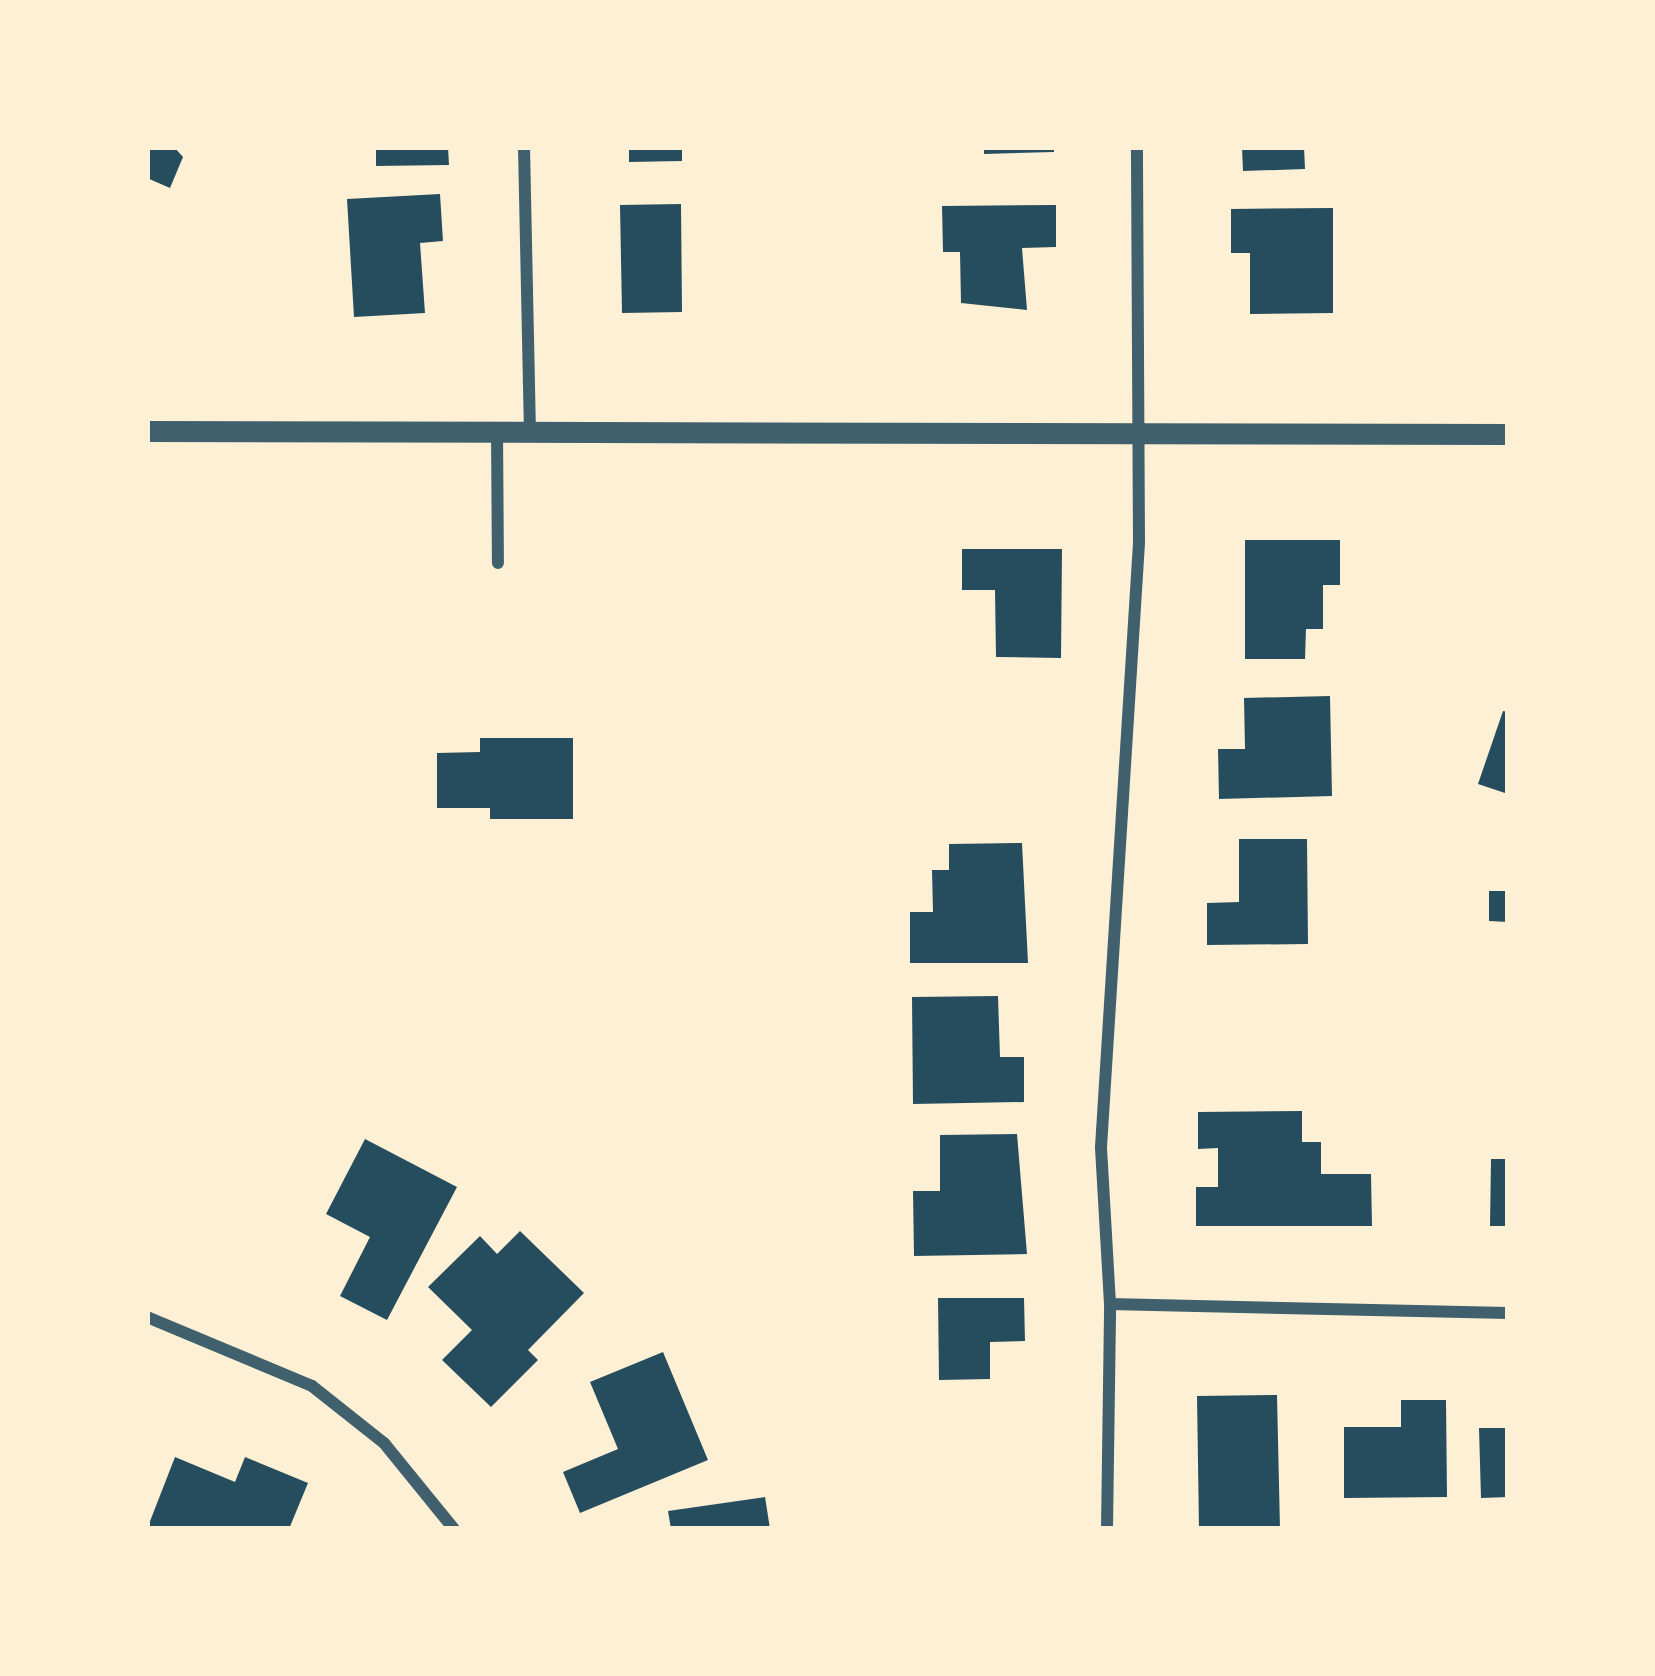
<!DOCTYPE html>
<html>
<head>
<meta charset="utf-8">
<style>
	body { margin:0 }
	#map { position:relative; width:1655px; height:1676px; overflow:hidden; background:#fdf0d5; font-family:Barlow,sans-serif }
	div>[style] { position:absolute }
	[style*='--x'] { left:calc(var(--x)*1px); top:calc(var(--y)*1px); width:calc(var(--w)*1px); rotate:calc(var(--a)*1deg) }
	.building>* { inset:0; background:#264d5e }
	.minor>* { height:12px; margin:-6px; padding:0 6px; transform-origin:6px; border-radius:6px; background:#3f606c }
	.tertiary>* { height:21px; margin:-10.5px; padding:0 10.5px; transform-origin:10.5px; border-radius:10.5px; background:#3f606c }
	span { translate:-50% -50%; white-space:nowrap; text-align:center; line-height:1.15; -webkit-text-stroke:10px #fdf0d5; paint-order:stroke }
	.frame { position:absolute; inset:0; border:150px solid #fdf0d5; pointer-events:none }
</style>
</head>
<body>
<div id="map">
	<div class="building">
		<div style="clip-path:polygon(147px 147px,174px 147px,183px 157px,170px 188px,147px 178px)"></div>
		<div style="clip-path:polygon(376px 147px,448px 147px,449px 165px,376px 166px)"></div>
		<div style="clip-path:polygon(629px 147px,682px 147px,682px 161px,629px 162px)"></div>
		<div style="clip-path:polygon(984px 147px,1054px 147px,1054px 152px,984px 154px)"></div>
		<div style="clip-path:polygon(1242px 147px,1304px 147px,1305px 169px,1243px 171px)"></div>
		<div style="clip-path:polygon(440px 194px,443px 241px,420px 243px,425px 313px,354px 317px,347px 199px)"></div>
		<div style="clip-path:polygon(681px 204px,682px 312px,622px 313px,620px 205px)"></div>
		<div style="clip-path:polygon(1056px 205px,1056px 247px,1022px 248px,1027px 310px,961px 303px,960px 252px,943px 252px,942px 206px)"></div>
		<div style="clip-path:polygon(1333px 208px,1333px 313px,1250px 314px,1250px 253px,1231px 253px,1231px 209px)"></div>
		<div style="clip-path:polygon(1245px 540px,1340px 540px,1340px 585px,1323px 585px,1323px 629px,1306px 629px,1305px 659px,1245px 659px)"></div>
		<div style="clip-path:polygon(962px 549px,1062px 549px,1061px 658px,996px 657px,995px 590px,962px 590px)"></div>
		<div style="clip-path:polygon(1330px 696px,1332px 796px,1219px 799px,1218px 749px,1245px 749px,1244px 698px)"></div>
		<div style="clip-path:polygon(1503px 711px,1508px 712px,1508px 794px,1478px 784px)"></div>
		<div style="clip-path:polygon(480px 738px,573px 738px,573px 819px,490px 819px,490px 808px,437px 808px,437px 753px,480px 752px)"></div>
		<div style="clip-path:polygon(1239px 839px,1307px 839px,1308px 944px,1207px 945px,1207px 903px,1239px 902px)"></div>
		<div style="clip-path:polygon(1022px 843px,1028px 963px,910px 963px,910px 912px,933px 912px,932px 870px,949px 870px,949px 844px)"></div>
		<div style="clip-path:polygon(1489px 891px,1508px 891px,1508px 922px,1489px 921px)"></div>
		<div style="clip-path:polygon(998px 996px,1000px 1057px,1024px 1057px,1024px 1102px,913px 1104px,912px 997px)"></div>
		<div style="clip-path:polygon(1302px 1111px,1302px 1142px,1321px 1142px,1321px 1174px,1371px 1174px,1372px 1226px,1196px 1226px,1196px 1187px,1218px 1187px,1218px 1148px,1198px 1149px,1198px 1112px)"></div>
		<div style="clip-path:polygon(1017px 1134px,1027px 1254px,914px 1256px,913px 1191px,940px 1191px,940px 1135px)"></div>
		<div style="clip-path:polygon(365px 1139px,457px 1187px,387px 1320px,340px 1296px,370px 1237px,326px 1214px)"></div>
		<div style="clip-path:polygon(1491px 1159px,1508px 1159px,1508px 1226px,1490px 1226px)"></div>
		<div style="clip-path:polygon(520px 1231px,584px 1293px,528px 1350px,538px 1360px,491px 1407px,442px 1360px,472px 1330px,428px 1287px,480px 1236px,497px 1254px)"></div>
		<div style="clip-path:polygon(938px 1298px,1024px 1298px,1025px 1341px,990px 1342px,990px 1379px,939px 1380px)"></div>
		<div style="clip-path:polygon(663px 1352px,708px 1460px,580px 1513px,563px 1472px,618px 1449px,590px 1382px)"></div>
		<div style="clip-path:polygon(1277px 1395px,1280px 1529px,1199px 1529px,1197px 1396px)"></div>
		<div style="clip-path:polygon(1401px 1400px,1446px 1400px,1447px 1497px,1344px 1498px,1344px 1427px,1401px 1427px)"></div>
		<div style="clip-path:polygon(1479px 1428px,1508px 1428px,1508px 1497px,1481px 1498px)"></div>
		<div style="clip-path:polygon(175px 1457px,235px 1482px,245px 1457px,308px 1483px,289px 1529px,147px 1529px)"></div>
		<div style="clip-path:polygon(765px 1497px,770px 1529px,671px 1529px,668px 1511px)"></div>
	</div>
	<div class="minor">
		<div style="--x:524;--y:147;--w:281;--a:88.8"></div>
		<div style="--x:497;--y:430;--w:133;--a:89.6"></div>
		<div style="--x:1110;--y:1304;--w:398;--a:1.3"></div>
		<div style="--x:147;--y:1317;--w:179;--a:22.7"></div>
		<div style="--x:312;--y:1386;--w:92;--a:38.4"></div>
		<div style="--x:384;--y:1443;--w:111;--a:50.9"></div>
		<div style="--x:1107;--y:1529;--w:225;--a:-89.2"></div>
		<div style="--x:1110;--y:1304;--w:157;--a:-93.3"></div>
		<div style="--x:1101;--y:1147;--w:605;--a:-86.4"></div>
		<div style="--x:1139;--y:543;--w:396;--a:-90.3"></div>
	</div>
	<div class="tertiary">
		<div style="--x:147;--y:431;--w:1361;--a:0.13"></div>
	</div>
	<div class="frame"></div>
</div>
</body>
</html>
